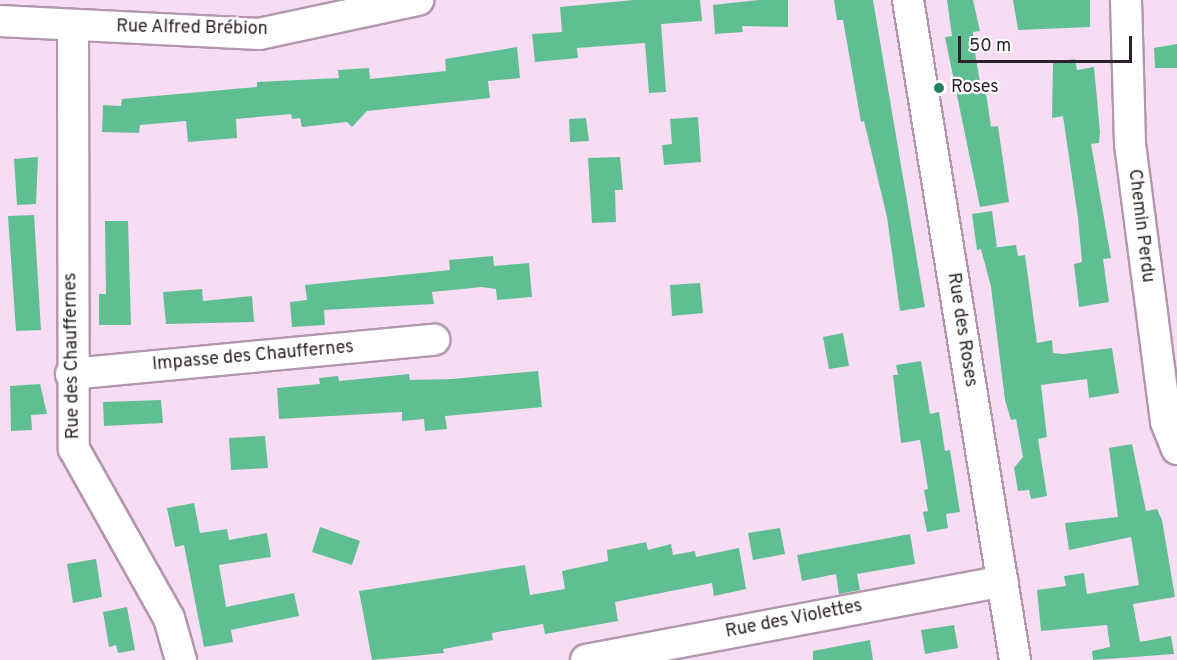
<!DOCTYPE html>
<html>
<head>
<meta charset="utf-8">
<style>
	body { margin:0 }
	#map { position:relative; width:1177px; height:660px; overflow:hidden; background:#f8dcf4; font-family:Overpass,sans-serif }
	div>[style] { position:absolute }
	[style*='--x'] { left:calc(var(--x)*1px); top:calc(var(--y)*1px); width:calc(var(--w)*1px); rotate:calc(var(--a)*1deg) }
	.building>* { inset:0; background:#5fbf93 }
	.roads { filter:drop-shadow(2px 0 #b297ae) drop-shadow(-2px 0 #b297ae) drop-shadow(0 2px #b297ae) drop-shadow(0 -2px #b297ae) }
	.minor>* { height:30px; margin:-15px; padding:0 15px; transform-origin:15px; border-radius:15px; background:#fff }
	.dots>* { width:16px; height:16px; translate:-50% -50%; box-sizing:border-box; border:3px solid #fff; border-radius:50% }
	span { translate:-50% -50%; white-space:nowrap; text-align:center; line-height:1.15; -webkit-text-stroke:4.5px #fff; paint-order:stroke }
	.street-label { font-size:18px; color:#2d222b }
	.poi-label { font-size:18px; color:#2d222b }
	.left { translate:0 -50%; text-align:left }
	.scale { position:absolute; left:958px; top:36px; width:174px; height:27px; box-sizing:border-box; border:3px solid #2d222b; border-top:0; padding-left:8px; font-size:18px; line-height:21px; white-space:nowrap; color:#2d222b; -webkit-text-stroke:4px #fff; paint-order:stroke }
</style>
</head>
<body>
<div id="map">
	<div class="building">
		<div style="clip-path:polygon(634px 0,700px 0,702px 21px,661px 24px,666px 92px,649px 93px,645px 43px,577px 48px,578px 58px,535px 62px,532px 34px,562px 32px,560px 7px)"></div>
		<div style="clip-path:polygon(758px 0,788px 0,788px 27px,742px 26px,743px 32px,715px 34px,713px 5px)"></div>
		<div style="clip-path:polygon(834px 0,873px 0,925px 307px,900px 311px,887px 217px,864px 121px,861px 122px,843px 20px,837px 20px)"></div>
		<div style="clip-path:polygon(947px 0,973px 0,980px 31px,973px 32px,974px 47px,982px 94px,986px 93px,991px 127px,998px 126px,1009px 202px,980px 207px,945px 37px,952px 36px)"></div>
		<div style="clip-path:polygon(1013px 0,1090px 0,1090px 27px,1018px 30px)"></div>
		<div style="clip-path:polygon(1177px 44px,1177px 68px,1155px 68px,1154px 48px)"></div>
		<div style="clip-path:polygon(517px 47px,520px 78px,488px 81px,490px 98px,367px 111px,352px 127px,347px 122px,302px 127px,300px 118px,292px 119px,291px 114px,236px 119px,237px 138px,188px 142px,186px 121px,140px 125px,139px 133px,102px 132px,103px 105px,121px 106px,122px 99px,257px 87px,257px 82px,339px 78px,338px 70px,369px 68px,370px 79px,446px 71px,445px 59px)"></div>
		<div style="clip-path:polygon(1075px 59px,1077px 70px,1094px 67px,1100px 132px,1099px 143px,1091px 144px,1111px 258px,1103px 259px,1109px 302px,1079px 307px,1074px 264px,1082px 262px,1078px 218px,1063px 116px,1052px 118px,1053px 62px)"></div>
		<div style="clip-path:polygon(698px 117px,701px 162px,664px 165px,662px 145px,672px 144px,670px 119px)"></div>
		<div style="clip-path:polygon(586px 118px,589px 141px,570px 142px,569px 119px)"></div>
		<div style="clip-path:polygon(38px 157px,36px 204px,17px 205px,14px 159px)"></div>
		<div style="clip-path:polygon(620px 157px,623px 190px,615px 190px,616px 222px,592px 223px,588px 158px)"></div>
		<div style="clip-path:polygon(992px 211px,997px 247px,991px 248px,1016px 245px,1018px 256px,1025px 255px,1037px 343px,1052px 340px,1053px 353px,1063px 354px,1112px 348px,1119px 393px,1089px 398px,1087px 379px,1041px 385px,1047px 437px,1038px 439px,1047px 496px,1031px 499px,1029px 490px,1018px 491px,1014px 468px,1023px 457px,1016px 419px,1011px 420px,1005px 400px,991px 287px,981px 249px,977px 250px,972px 214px)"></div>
		<div style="clip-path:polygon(34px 215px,41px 330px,16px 331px,8px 216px)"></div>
		<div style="clip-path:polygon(105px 221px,128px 221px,131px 325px,99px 325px,99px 294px,106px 294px)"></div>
		<div style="clip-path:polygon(493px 256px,494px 266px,529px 263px,532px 297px,497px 300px,496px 289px,482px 287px,432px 292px,434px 304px,324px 310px,325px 325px,292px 327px,290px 302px,307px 300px,305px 285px,450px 270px,449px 260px)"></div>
		<div style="clip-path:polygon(700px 283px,703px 313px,672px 316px,670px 285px)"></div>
		<div style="clip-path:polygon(202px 289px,203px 301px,252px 296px,254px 322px,166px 324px,163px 292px)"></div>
		<div style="clip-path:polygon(843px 333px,849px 366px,829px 369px,823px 337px)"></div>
		<div style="clip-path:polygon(921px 361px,930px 414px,939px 412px,945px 451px,950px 450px,960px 512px,946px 514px,948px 528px,927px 532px,923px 512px,928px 511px,924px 490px,928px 489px,920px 440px,901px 443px,893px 375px,898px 375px,896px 365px)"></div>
		<div style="clip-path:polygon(538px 371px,542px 407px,445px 416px,447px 429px,425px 431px,424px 419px,402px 421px,402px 412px,279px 419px,277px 388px,320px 384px,319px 378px,338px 376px,339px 381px,409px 374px,410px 380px,452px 379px)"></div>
		<div style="clip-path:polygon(40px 384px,47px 414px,31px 415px,32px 430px,11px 431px,10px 386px)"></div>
		<div style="clip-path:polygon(161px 400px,163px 423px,104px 426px,103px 402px)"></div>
		<div style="clip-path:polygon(265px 436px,268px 468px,231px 470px,229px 438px)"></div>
		<div style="clip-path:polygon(1132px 444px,1146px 511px,1157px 509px,1162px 520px,1175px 597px,1133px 604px,1140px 642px,1171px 636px,1174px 654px,1093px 660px,1092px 651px,1110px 647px,1107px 625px,1041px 631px,1037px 590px,1066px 586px,1064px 576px,1084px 573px,1087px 594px,1139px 585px,1131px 537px,1069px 550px,1065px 523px,1118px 517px,1109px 448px)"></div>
		<div style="clip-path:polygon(194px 503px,200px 533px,227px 529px,229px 540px,267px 533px,271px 557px,219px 565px,226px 607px,294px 593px,299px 616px,231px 630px,233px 642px,204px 647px,184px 545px,175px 547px,167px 508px)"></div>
		<div style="clip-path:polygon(320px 527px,360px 541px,352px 565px,312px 552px)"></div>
		<div style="clip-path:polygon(780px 528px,785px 554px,753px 560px,748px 533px)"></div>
		<div style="clip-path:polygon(910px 534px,915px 564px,857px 574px,860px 590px,839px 594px,836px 574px,802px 581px,797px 555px)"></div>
		<div style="clip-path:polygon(646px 542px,648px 550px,671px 544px,673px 555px,695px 551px,696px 557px,739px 548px,746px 589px,714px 596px,712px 583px,615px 602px,618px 621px,545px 634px,543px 624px,492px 633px,493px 640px,443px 649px,444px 653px,372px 660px,359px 591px,525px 565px,530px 595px,565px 589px,562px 571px,608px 561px,607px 550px)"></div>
		<div style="clip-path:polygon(96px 559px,102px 597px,73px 603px,67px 564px)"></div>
		<div style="clip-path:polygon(127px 607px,135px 650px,118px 653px,116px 645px,109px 647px,103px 612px)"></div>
		<div style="clip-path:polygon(954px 625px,958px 648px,925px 654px,921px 630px)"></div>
		<div style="clip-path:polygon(870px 640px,873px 660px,813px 660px,813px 651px)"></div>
	</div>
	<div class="roads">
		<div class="minor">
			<div style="--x:908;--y:0;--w:669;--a:80.79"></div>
			<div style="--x:1126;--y:0;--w:144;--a:88.4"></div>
			<div style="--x:1130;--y:144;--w:280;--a:82.6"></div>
			<div style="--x:1166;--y:422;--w:29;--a:68"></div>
			<div style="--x:0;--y:21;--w:259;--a:2.9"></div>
			<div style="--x:259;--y:34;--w:163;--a:-12.1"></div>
			<div style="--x:73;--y:26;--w:423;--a:89.9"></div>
			<div style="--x:74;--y:449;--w:194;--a:60.7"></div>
			<div style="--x:169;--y:618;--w:44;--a:74.1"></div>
			<div style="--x:71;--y:374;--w:365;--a:-5.4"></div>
			<div style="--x:586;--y:660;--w:424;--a:-10.7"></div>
		</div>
	</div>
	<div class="dots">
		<div style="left:939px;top:88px;background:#20835c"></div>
	</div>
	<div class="street-label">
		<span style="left:192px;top:29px;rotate:1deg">Rue Alfred Brébion</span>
		<span style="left:1140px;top:226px;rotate:83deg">Chemin Perdu</span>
		<span style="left:961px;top:330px;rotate:81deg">Rue des Roses</span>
		<span style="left:73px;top:356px;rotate:-91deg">Rue des Chauffernes</span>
		<span style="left:253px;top:357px;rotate:-5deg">Impasse des Chauffernes</span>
		<span style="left:794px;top:620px;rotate:-11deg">Rue des Violettes</span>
	</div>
	<div class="poi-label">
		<span class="left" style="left:951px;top:88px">Roses</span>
	</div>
	<div class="scale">50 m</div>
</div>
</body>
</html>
